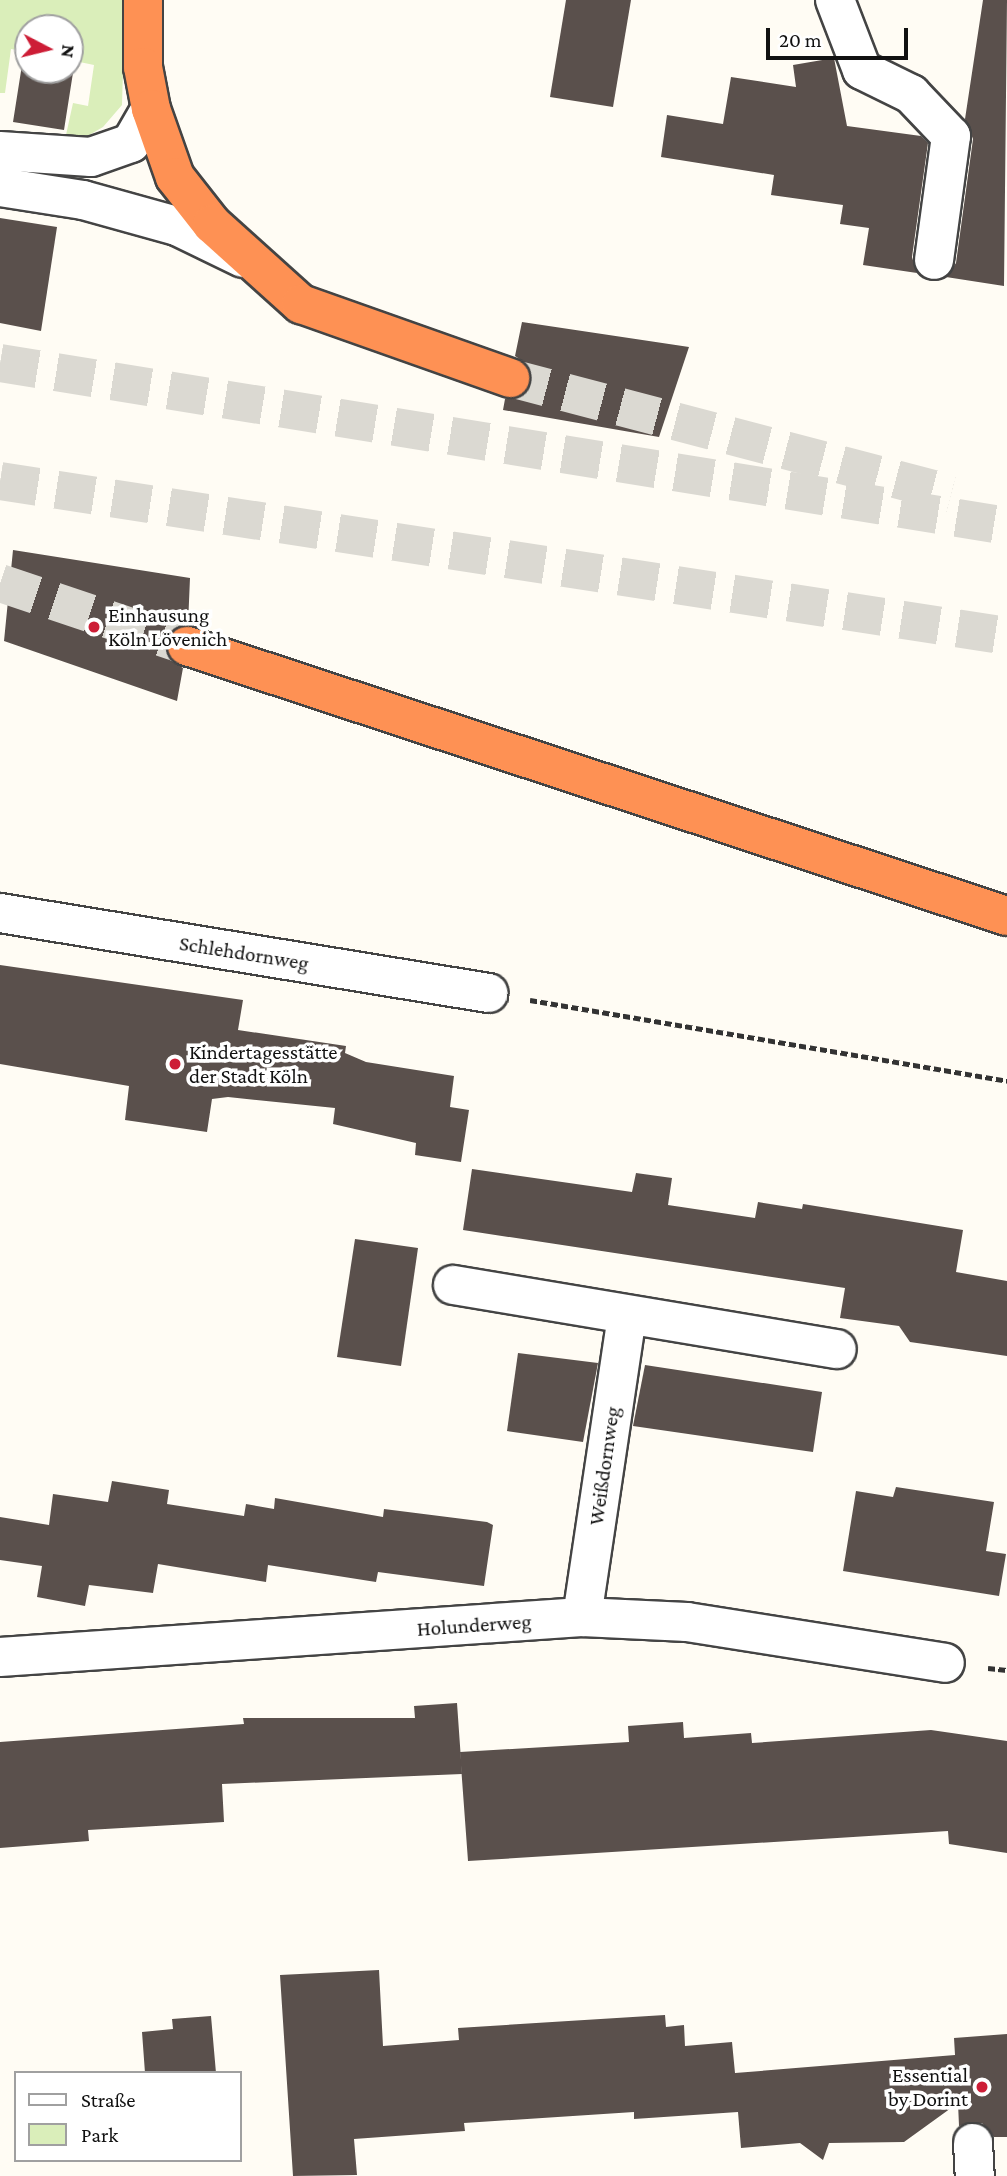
<!DOCTYPE html>
<html>
<head>
<meta charset="utf-8">
<style>
	body { margin:0 }
	#map { position:relative; width:1007px; height:2176px; overflow:hidden; background:#fffcf4; font-family:"Crimson Pro",serif }
	div>[style] { position:absolute }
	[style*='--x'] { left:calc(var(--x)*1px); top:calc(var(--y)*1px); width:calc(var(--w)*1px); rotate:calc(var(--a)*1deg) }
	.green>* { inset:0; background:#daeeba }
	.building>* { inset:0; background:#5a504c }
	.highway-tunnel>* { height:38px; margin-top:-19px; transform-origin:0; background:repeating-linear-gradient(90deg,#dbd9d2 0 38px,transparent 0 57px) }
	.path>* { height:4.5px; margin-top:-2.25px; transform-origin:0; background:repeating-linear-gradient(90deg,#333 0 7px,transparent 0 10.5px) }
	.roads { filter:drop-shadow(2px 0 #444) drop-shadow(-2px 0 #444) drop-shadow(0 2px #444) drop-shadow(0 -2px #444) }
	.minor>* { height:38px; margin:-19px; padding:0 19px; transform-origin:19px; border-radius:19px; background:#fff }
	.highway>* { height:38px; margin:-19px; padding:0 19px; transform-origin:19px; border-radius:19px; background:#fe9154 }
	.dots>* { width:19px; height:19px; translate:-50% -50%; box-sizing:border-box; border:4px solid #fff; border-radius:50% }
	span { translate:-50% -50%; white-space:nowrap; text-align:center; line-height:1.15; -webkit-text-stroke:7px #fff; paint-order:stroke }
	.poi-label { font-size:21px; color:#111 }
	.left { translate:0 -50%; text-align:left }
	.right { translate:-100% -50%; text-align:right }
	.street-label { font-size:21px; color:#111 }
	.legend { position:absolute; left:14px; top:2071px; width:228px; height:91px; box-sizing:border-box; background:#fff; border:2px solid #a0a0a0; margin:0; padding:9px 12px; list-style:none; font-size:21px; color:#111 }
	.legend li { display:flex; align-items:center; gap:14px; height:35px }
	.legend b { width:35px; border:2px solid #a0a0a0 }
	.north { position:absolute; left:14px; top:14px; width:70px; height:70px; box-sizing:border-box; background:#fff; border:2px solid #a0a0a0; border-radius:50%; rotate:97deg; font-size:19px; font-weight:700; line-height:28px; text-align:center; color:#111 }
	.north::after { content:''; display:block; margin:auto; width:24px; height:32px; background:#cd1d36; clip-path:polygon(50% 0,100% 100%,50% 72%,0 100%) }
	.scale { position:absolute; left:766px; top:28px; width:142px; height:32px; box-sizing:border-box; border:4px solid #111; border-top:0; padding-left:9px; font-size:21px; line-height:24px; white-space:nowrap; color:#111; -webkit-text-stroke:5px #fff; paint-order:stroke }
</style>
</head>
<body>
<div id="map">
	<div class="green">
		<div style="clip-path:polygon(0 0,125px 0,122px 105px,103px 127px,84px 138px,66px 135px,73px 103px,88px 106px,94px 65px,70px 60px,70px 28px,28px 28px,28px 52px,11px 49px,5px 93px,0 93px)"></div>
	</div>
	<div class="building">
		<div style="clip-path:polygon(566px 0,631px 0,613px 107px,550px 97px)"></div>
		<div style="clip-path:polygon(983px 0,1007px 0,1004px 286px,946px 277px,956px 263px,973px 139px,965px 119px)"></div>
		<div style="clip-path:polygon(24px 52px,28px 70px,70px 70px,70px 59px,75px 60px,64px 130px,13px 122px)"></div>
		<div style="clip-path:polygon(834px 58px,847px 126px,921px 136px,928px 143px,912px 257px,917px 273px,863px 265px,869px 228px,840px 224px,843px 205px,771px 195px,774px 175px,661px 157px,667px 115px,723px 124px,731px 77px,796px 87px,793px 65px)"></div>
		<div style="clip-path:polygon(0 218px,57px 227px,41px 331px,0 323px)"></div>
		<div style="clip-path:polygon(522px 322px,689px 347px,659px 437px,503px 410px,505px 399px,524px 395px,531px 385px,527px 364px,515px 356px)"></div>
		<div style="clip-path:polygon(13px 550px,190px 578px,188px 625px,166px 640px,170px 660px,183px 668px,177px 701px,4px 641px)"></div>
		<div style="clip-path:polygon(0 965px,243px 1000px,238px 1030px,346px 1046px,345px 1053px,366px 1062px,454px 1076px,450px 1107px,469px 1110px,461px 1162px,415px 1155px,416px 1143px,333px 1124px,335px 1108px,228px 1097px,212px 1099px,207px 1132px,125px 1120px,129px 1086px,0 1064px)"></div>
		<div style="clip-path:polygon(472px 1169px,632px 1192px,636px 1173px,672px 1178px,668px 1205px,755px 1218px,758px 1202px,802px 1209px,803px 1204px,963px 1230px,956px 1272px,1007px 1281px,1007px 1356px,910px 1342px,899px 1326px,840px 1318px,845px 1288px,463px 1230px)"></div>
		<div style="clip-path:polygon(355px 1239px,418px 1248px,401px 1366px,337px 1357px)"></div>
		<div style="clip-path:polygon(518px 1353px,598px 1363px,583px 1442px,507px 1431px)"></div>
		<div style="clip-path:polygon(645px 1365px,822px 1392px,813px 1452px,633px 1426px)"></div>
		<div style="clip-path:polygon(112px 1481px,169px 1490px,167px 1504px,244px 1516px,246px 1504px,274px 1509px,275px 1498px,383px 1517px,384px 1509px,487px 1522px,493px 1525px,484px 1586px,378px 1572px,376px 1582px,268px 1565px,266px 1582px,158px 1564px,153px 1593px,89px 1585px,85px 1606px,37px 1597px,42px 1566px,0 1560px,0 1517px,49px 1525px,53px 1494px,108px 1502px)"></div>
		<div style="clip-path:polygon(896px 1487px,994px 1502px,986px 1551px,1006px 1554px,999px 1596px,843px 1571px,856px 1491px,893px 1497px)"></div>
		<div style="clip-path:polygon(457px 1703px,462px 1774px,222px 1784px,224px 1822px,88px 1830px,89px 1841px,0 1848px,0 1742px,244px 1724px,243px 1718px,415px 1718px,414px 1706px)"></div>
		<div style="clip-path:polygon(683px 1722px,684px 1738px,751px 1733px,752px 1743px,931px 1730px,1007px 1741px,1007px 1853px,949px 1844px,948px 1831px,468px 1861px,460px 1752px,629px 1742px,628px 1726px)"></div>
		<div style="clip-path:polygon(379px 1970px,383px 2046px,459px 2040px,458px 2028px,665px 2015px,666px 2027px,684px 2025px,685px 2046px,732px 2042px,735px 2073px,955px 2055px,954px 2038px,1007px 2034px,1007px 2137px,994px 2137px,982px 2123px,959px 2126px,958px 2103px,904px 2142px,829px 2143px,823px 2160px,800px 2143px,741px 2148px,738px 2112px,634px 2119px,634px 2112px,464px 2123px,465px 2131px,354px 2139px,357px 2175px,293px 2176px,280px 1975px)"></div>
		<div style="clip-path:polygon(211px 2016px,216px 2073px,145px 2073px,142px 2032px,173px 2029px,172px 2019px)"></div>
	</div>
	<div class="highway-tunnel">
		<div style="--x:0;--y:363;--w:1020;--a:9.19"></div>
		<div style="--x:510;--y:378;--w:456;--a:14.7"></div>
		<div style="--x:0;--y:481;--w:1019;--a:8.75"></div>
		<div style="--x:0;--y:583;--w:197;--a:18.6"></div>
	</div>
	<div class="path">
		<div style="--x:530;--y:1000;--w:484;--a:9.6"></div>
		<div style="--x:988;--y:1668;--w:19;--a:6"></div>
	</div>
	<div class="roads">
		<div class="minor">
			<div style="--x:835;--y:0;--w:75;--a:68.9"></div>
			<div style="--x:862;--y:70;--w:55;--a:26.1"></div>
			<div style="--x:911;--y:94;--w:58;--a:46.4"></div>
			<div style="--x:951;--y:136;--w:125;--a:97.8"></div>
			<div style="--x:0;--y:151;--w:91;--a:3.8"></div>
			<div style="--x:91;--y:157;--w:42;--a:-19.3"></div>
			<div style="--x:131;--y:143;--w:39;--a:-60"></div>
			<div style="--x:0;--y:187;--w:84;--a:8.9"></div>
			<div style="--x:83;--y:200;--w:98;--a:15.5"></div>
			<div style="--x:177;--y:226;--w:73;--a:25.9"></div>
			<div style="--x:0;--y:913;--w:495;--a:9.3"></div>
			<div style="--x:453;--y:1285;--w:389;--a:9.5"></div>
			<div style="--x:582;--y:1617;--w:305;--a:-81.5"></div>
			<div style="--x:0;--y:1657;--w:583;--a:-3.93"></div>
			<div style="--x:582;--y:1617;--w:105;--a:2.7"></div>
			<div style="--x:687;--y:1622;--w:261;--a:9"></div>
			<div style="--x:973;--y:2143;--w:33;--a:87"></div>
		</div>
		<div class="highway">
			<div style="--x:143;--y:0;--w:67;--a:90"></div>
			<div style="--x:143;--y:67;--w:43;--a:79.2"></div>
			<div style="--x:151;--y:109;--w:72;--a:70.6"></div>
			<div style="--x:175;--y:177;--w:60;--a:51.8"></div>
			<div style="--x:212;--y:224;--w:120;--a:42"></div>
			<div style="--x:301;--y:304;--w:222;--a:19.5"></div>
			<div style="--x:187;--y:646;--w:863;--a:18.23"></div>
		</div>
	</div>
	<div class="dots">
		<div style="left:94px;top:627px;background:#cd1d36"></div>
		<div style="left:175px;top:1064px;background:#cd1d36"></div>
		<div style="left:982px;top:2087px;background:#cd1d36"></div>
	</div>
	<div class="poi-label">
		<span class="left" style="left:108px;top:627px">Einhausung<br>Köln Lövenich</span>
		<span class="left" style="left:189px;top:1064px">Kindertagesstätte<br>der Stadt Köln</span>
		<span class="right" style="left:968px;top:2087px">Essential<br>by Dorint</span>
	</div>
	<div class="street-label">
		<span style="left:244px;top:953px;rotate:9deg">Schlehdornweg</span>
		<span style="left:604px;top:1466px;rotate:-82deg">Weißdornweg</span>
		<span style="left:474px;top:1625px;rotate:-4deg">Holunderweg</span>
	</div>
	<ul class="legend">
	<li><b style="height:9px;background:#fff"></b>Straße</li>
	<li><b style="height:19px;background:#daeeba"></b>Park</li>
	</ul>
	<div class="north">N</div>
	<div class="scale">20 m</div>
</div>
</body>
</html>
